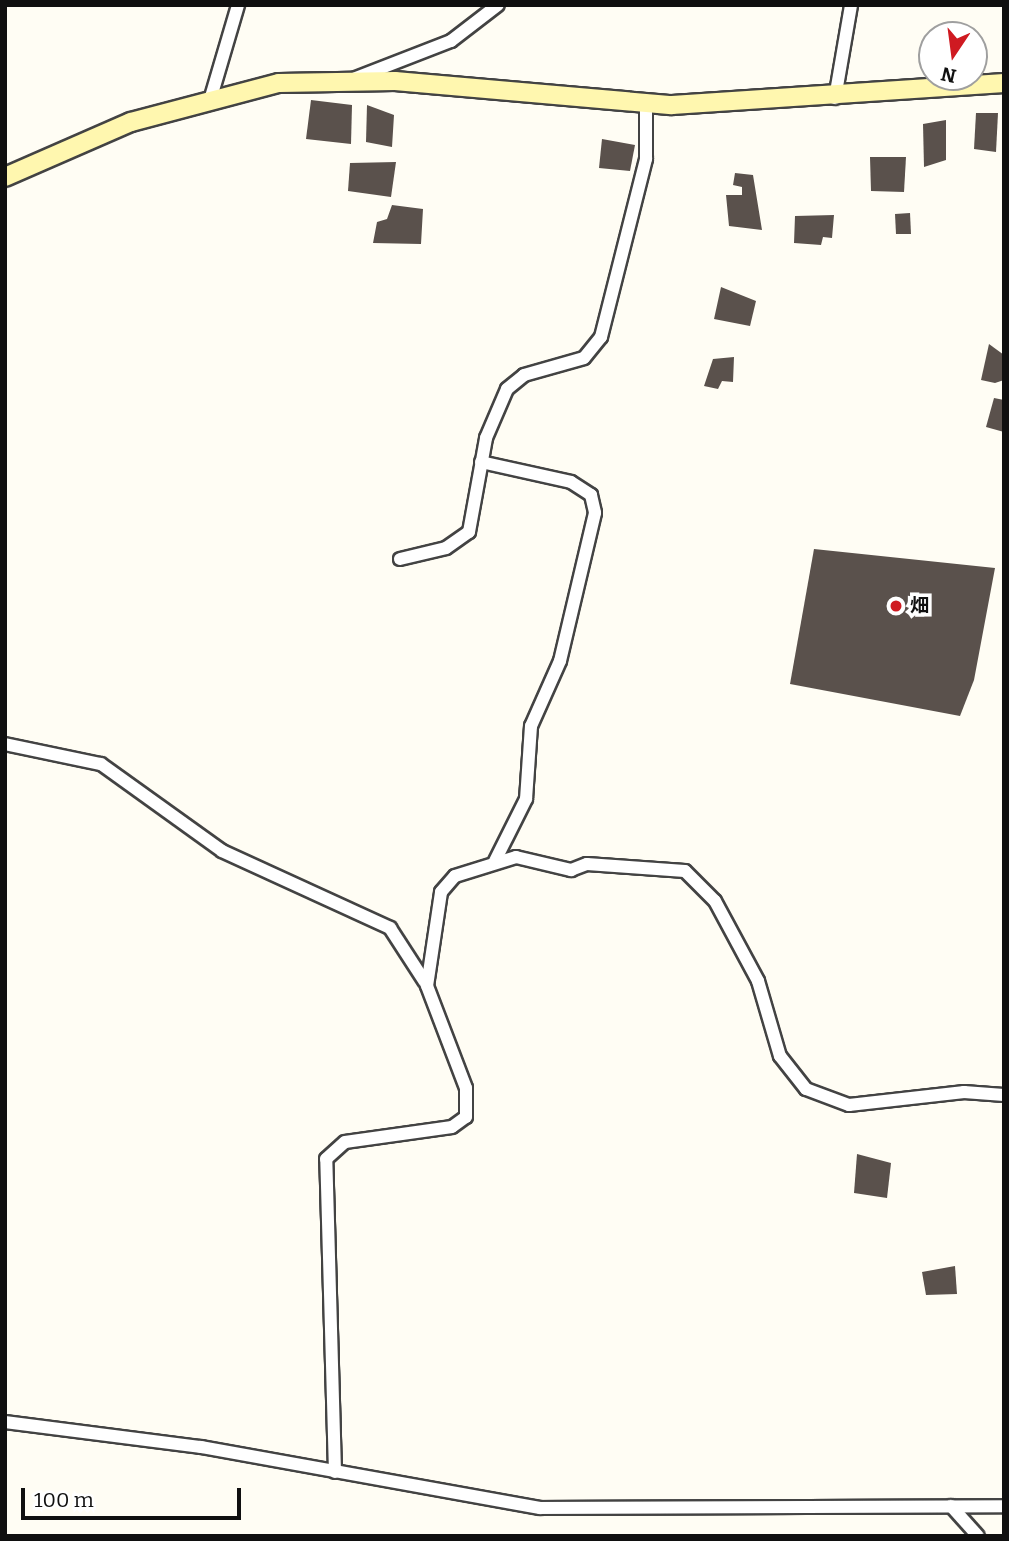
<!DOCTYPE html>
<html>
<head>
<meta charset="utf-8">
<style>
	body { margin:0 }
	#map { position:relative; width:1009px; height:1541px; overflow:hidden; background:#fffdf4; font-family:Bitter,"Noto Sans SC",serif }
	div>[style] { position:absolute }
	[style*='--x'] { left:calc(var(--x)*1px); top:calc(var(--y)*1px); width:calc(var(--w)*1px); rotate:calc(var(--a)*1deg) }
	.building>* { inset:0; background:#5a514c }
	.roads { filter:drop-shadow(2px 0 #434343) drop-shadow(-2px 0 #434343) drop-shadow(0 2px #434343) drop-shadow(0 -2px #434343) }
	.street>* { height:12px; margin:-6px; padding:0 6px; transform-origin:6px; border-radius:6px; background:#fff }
	.secondary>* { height:18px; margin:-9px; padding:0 9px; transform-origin:9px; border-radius:9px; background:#fff7af }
	.dots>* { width:19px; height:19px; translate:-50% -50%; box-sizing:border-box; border:4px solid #fff; border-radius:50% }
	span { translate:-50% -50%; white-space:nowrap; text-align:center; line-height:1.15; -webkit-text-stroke:7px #fff; paint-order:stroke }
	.poi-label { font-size:19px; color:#101010; font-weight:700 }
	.left { translate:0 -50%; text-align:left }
	.frame { position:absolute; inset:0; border:7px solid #101010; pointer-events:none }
	.north { position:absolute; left:918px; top:21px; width:70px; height:70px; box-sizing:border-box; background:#fff; border:2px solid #9f9f9f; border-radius:50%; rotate:193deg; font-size:19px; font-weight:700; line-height:28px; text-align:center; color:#101010 }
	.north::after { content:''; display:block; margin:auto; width:24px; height:32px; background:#cf1a21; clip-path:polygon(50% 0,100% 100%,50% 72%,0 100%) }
	.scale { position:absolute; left:21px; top:1488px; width:220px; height:32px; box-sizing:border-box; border:4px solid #101010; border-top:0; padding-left:9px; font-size:21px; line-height:24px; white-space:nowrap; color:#101010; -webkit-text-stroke:5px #fff; paint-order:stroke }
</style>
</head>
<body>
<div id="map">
	<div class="building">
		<div style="clip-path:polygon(311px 100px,352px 105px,351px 144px,306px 139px)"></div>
		<div style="clip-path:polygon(367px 105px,394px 115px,392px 147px,366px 142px)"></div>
		<div style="clip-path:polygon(976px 113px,998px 113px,996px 152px,974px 149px)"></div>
		<div style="clip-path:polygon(946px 120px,946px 160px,924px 167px,923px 124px)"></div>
		<div style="clip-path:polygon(602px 139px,635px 145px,630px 171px,599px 168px)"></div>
		<div style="clip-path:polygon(870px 157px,906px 157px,904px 192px,871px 191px)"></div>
		<div style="clip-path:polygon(396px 162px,391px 197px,348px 191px,350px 163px)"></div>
		<div style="clip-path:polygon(735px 173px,753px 175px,762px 230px,729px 226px,726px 195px,742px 195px,742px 187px,733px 185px)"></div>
		<div style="clip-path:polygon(392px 205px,423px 209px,421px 244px,373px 243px,377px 222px,387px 219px)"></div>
		<div style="clip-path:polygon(910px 213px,911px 234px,896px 234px,895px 214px)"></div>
		<div style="clip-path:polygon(834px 215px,832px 238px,823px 237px,821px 245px,794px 243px,795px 216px)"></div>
		<div style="clip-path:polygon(721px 287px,756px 301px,750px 326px,714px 319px)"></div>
		<div style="clip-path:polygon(989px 344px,1004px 355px,1004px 380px,995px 383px,981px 380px)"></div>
		<div style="clip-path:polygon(734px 357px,733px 382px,722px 381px,718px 389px,704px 386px,713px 359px)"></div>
		<div style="clip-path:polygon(994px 398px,1004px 400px,1004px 432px,986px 427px)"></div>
		<div style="clip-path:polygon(814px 549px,995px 568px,974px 680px,960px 716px,790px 684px)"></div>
		<div style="clip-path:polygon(857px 1154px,891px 1163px,887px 1198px,854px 1193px)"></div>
		<div style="clip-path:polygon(955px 1266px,957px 1294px,926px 1295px,922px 1272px)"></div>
	</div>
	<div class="roads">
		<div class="street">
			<div style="--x:353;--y:79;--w:105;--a:-21.2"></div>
			<div style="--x:451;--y:41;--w:59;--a:-37.5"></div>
			<div style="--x:211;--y:97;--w:96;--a:-73.6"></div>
			<div style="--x:835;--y:98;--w:94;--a:-80.2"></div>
			<div style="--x:481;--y:462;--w:92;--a:12.5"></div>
			<div style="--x:571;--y:482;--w:24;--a:33"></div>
			<div style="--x:591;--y:495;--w:18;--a:77"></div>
			<div style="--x:595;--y:513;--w:152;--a:103.3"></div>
			<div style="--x:560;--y:661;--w:71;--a:114"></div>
			<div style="--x:531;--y:726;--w:73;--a:93.9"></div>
			<div style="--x:526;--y:799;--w:69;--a:116.6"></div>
			<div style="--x:400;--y:559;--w:47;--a:-13.4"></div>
			<div style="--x:446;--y:548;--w:28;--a:-35"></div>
			<div style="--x:469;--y:532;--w:96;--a:-79.7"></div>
			<div style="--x:486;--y:438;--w:53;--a:-66.8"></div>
			<div style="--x:507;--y:389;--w:22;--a:-39"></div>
			<div style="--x:524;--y:375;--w:62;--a:-15.8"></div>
			<div style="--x:584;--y:358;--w:27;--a:-51"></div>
			<div style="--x:601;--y:337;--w:184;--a:-75.8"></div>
			<div style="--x:646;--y:159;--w:55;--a:-90"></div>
			<div style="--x:5;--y:744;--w:98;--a:11.8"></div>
			<div style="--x:101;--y:764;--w:149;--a:35.7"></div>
			<div style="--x:222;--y:851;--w:185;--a:24.6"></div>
			<div style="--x:390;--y:928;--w:64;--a:57.1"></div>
			<div style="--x:5;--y:1422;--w:198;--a:7.3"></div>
			<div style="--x:201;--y:1447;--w:344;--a:10.2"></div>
			<div style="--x:540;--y:1508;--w:464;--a:-0.2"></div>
			<div style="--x:335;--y:1472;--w:313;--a:-91.6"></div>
			<div style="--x:326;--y:1159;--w:25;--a:-42"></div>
			<div style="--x:345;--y:1142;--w:108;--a:-8"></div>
			<div style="--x:452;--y:1127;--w:17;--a:-36"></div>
			<div style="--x:466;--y:1117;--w:29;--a:-90"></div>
			<div style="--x:466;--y:1088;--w:109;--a:-110.9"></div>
			<div style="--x:427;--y:986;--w:95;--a:-81.5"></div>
			<div style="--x:441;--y:892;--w:21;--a:-49"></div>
			<div style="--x:455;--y:876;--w:64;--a:-17.3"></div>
			<div style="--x:516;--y:857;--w:57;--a:13.3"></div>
			<div style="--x:571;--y:870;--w:17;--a:-21"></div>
			<div style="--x:587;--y:864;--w:98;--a:4.1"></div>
			<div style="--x:685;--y:871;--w:42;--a:45"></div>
			<div style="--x:715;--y:901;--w:91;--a:61.7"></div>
			<div style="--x:758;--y:981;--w:78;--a:73.7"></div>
			<div style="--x:780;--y:1056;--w:42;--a:51.8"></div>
			<div style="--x:806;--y:1089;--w:46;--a:20.4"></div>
			<div style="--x:849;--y:1105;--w:116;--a:-6.4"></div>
			<div style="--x:964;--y:1092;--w:40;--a:4.3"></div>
			<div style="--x:951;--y:1506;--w:40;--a:48"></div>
		</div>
		<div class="secondary">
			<div style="--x:5;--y:177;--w:137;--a:-23.6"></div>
			<div style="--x:131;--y:122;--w:153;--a:-14.8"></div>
			<div style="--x:279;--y:83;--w:116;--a:-1"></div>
			<div style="--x:395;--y:81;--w:278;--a:5"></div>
			<div style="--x:672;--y:105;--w:333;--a:-3.8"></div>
		</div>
	</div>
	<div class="dots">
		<div style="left:896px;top:606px;background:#cf1a21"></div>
	</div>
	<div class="poi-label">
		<span class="left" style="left:910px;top:606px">畑</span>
	</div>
	<div class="frame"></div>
	<div class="north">N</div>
	<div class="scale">100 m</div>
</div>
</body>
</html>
